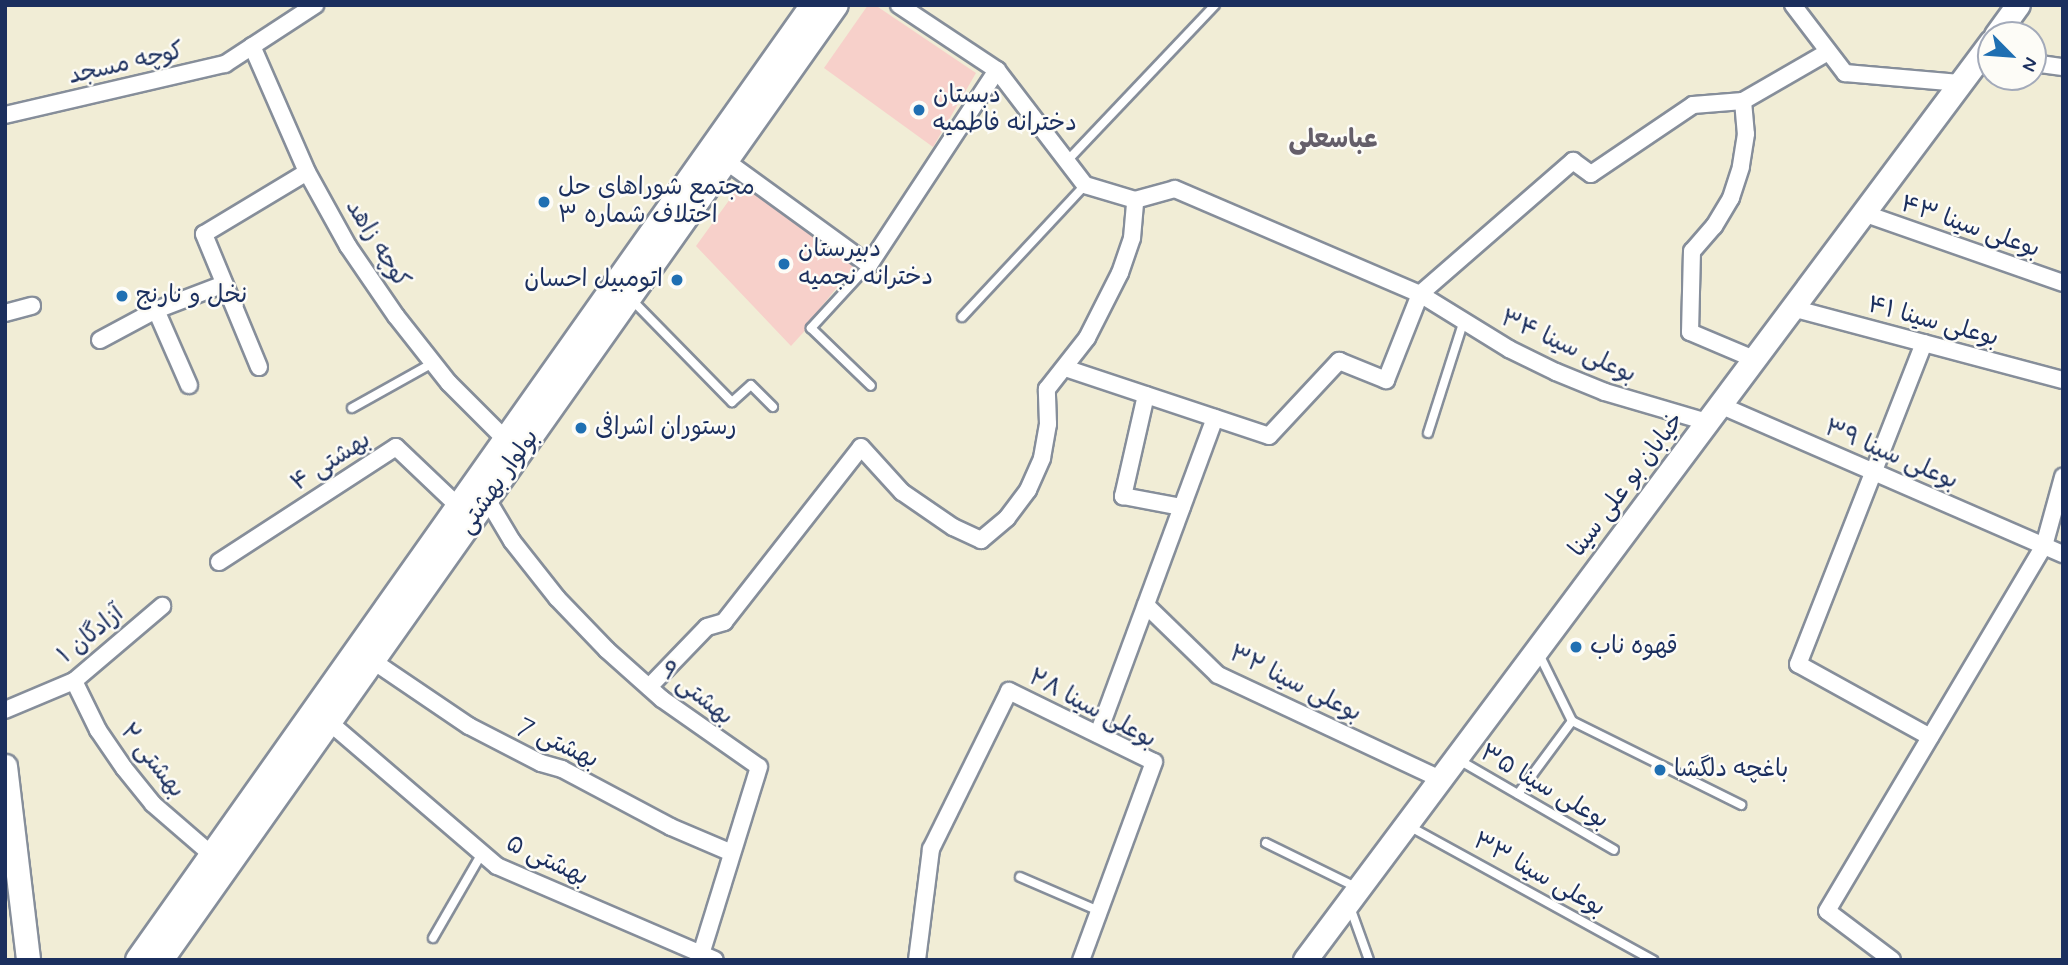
<!DOCTYPE html>
<html>
<head>
<meta charset="utf-8">
<style>
	body { margin:0 }
	#map { position:relative; width:2068px; height:965px; overflow:hidden; background:#f1edd6; font-family:Mynerve,"Playpen Sans Arabic",sans-serif }
	div>[style] { position:absolute }
	[style*='--x'] { left:calc(var(--x)*1px); top:calc(var(--y)*1px); width:calc(var(--w)*1px); rotate:calc(var(--a)*1deg) }
	.built>* { inset:0; background:#f7d0ca }
	.roads { filter:drop-shadow(2px 0 #868e9a) drop-shadow(-2px 0 #868e9a) drop-shadow(0 2px #868e9a) drop-shadow(0 -2px #868e9a) }
	.service>* { height:8px; margin:-4px; padding:0 4px; transform-origin:4px; border-radius:4px; background:#fff }
	.minor>* { height:16px; margin:-8px; padding:0 8px; transform-origin:8px; border-radius:8px; background:#fff }
	.secondary>* { height:23px; margin:-11.5px; padding:0 11.5px; transform-origin:11.5px; border-radius:11.5px; background:#fff }
	.primary>* { height:24px; margin:-12px; padding:0 12px; transform-origin:12px; border-radius:12px; background:#fff }
	.dots>* { width:19px; height:19px; translate:-50% -50%; box-sizing:border-box; border:4px solid #fdfcf7; border-radius:50% }
	span { translate:-50% -50%; white-space:nowrap; text-align:center; line-height:1.15; -webkit-text-stroke:5px #fdfcf7; paint-order:stroke }
	.street-label { font-size:24px; color:#1b2f5e }
	.poi-label { font-size:24px; color:#1b2f5e }
	.left { translate:0 -50%; text-align:left }
	.right { translate:-100% -50%; text-align:right }
	.neighbourhood-label { font-size:26px; color:#655f6a; font-weight:700 }
	.frame { position:absolute; inset:0; border:7px solid #1b2f5e; pointer-events:none }
	.north { position:absolute; left:1977px; top:21px; width:70px; height:70px; box-sizing:border-box; background:#fdfcf7; border:2px solid #a3aaba; border-radius:50%; rotate:115deg; font-size:19px; font-weight:700; line-height:28px; text-align:center; color:#1b2f5e }
	.north::after { content:''; display:block; margin:auto; width:24px; height:32px; background:#1f6fb2; clip-path:polygon(50% 0,100% 100%,50% 72%,0 100%) }
</style>
</head>
<body>
<div id="map">
	<div class="built">
		<div style="clip-path:polygon(868px 5px,875px 5px,976px 73px,933px 147px,824px 68px)"></div>
		<div style="clip-path:polygon(743px 181px,853px 261px,854px 266px,818px 311px,820px 314px,791px 346px,696px 246px)"></div>
	</div>
	<div class="roads">
		<div class="service">
			<div style="--x:1066;--y:162;--w:216;--a:-46.5"></div>
			<div style="--x:869;--y:265;--w:86;--a:132.6"></div>
			<div style="--x:811;--y:328;--w:83;--a:44"></div>
			<div style="--x:632;--y:300;--w:143;--a:45.6"></div>
			<div style="--x:732;--y:402;--w:25;--a:-42"></div>
			<div style="--x:751;--y:385;--w:31;--a:45"></div>
			<div style="--x:962;--y:317;--w:180;--a:-47"></div>
			<div style="--x:352;--y:408;--w:93;--a:-29.1"></div>
			<div style="--x:1428;--y:433;--w:115;--a:-72.3"></div>
			<div style="--x:1539;--y:654;--w:75;--a:63.8"></div>
			<div style="--x:1572;--y:721;--w:189;--a:26.4"></div>
			<div style="--x:1459;--y:760;--w:179;--a:30.1"></div>
			<div style="--x:1518;--y:794;--w:91;--a:-53.5"></div>
			<div style="--x:1407;--y:825;--w:281;--a:28.8"></div>
			<div style="--x:1266;--y:843;--w:100;--a:26.1"></div>
			<div style="--x:1020;--y:877;--w:86;--a:23.3"></div>
			<div style="--x:1350;--y:907;--w:56;--a:70.3"></div>
			<div style="--x:433;--y:938;--w:98;--a:-60"></div>
		</div>
		<div class="minor">
			<div style="--x:899;--y:5;--w:118;--a:33.6"></div>
			<div style="--x:997;--y:70;--w:145;--a:52.6"></div>
			<div style="--x:1085;--y:185;--w:52;--a:16.7"></div>
			<div style="--x:1793;--y:5;--w:86;--a:52.6"></div>
			<div style="--x:1845;--y:73;--w:115;--a:5"></div>
			<div style="--x:252;--y:46;--w:137;--a:66.4"></div>
			<div style="--x:307;--y:172;--w:85;--a:61"></div>
			<div style="--x:348;--y:246;--w:85;--a:55.6"></div>
			<div style="--x:396;--y:316;--w:85;--a:51.7"></div>
			<div style="--x:449;--y:383;--w:81;--a:45"></div>
			<div style="--x:2033;--y:63;--w:30;--a:8"></div>
			<div style="--x:1743;--y:101;--w:33;--a:85"></div>
			<div style="--x:1746;--y:134;--w:33;--a:99"></div>
			<div style="--x:1741;--y:167;--w:33;--a:108"></div>
			<div style="--x:1731;--y:198;--w:33;--a:121"></div>
			<div style="--x:1714;--y:226;--w:33;--a:131"></div>
			<div style="--x:1692;--y:251;--w:81;--a:91.4"></div>
			<div style="--x:1690;--y:332;--w:69;--a:22.9"></div>
			<div style="--x:5;--y:115;--w:226;--a:-13.1"></div>
			<div style="--x:225;--y:64;--w:108;--a:-33.2"></div>
			<div style="--x:726;--y:161;--w:177;--a:36"></div>
			<div style="--x:869;--y:265;--w:233;--a:-56.7"></div>
			<div style="--x:1135;--y:200;--w:41;--a:-15.4"></div>
			<div style="--x:1175;--y:189;--w:267;--a:23.2"></div>
			<div style="--x:1420;--y:294;--w:105;--a:31.7"></div>
			<div style="--x:1509;--y:349;--w:52;--a:26.1"></div>
			<div style="--x:1556;--y:372;--w:53;--a:22.2"></div>
			<div style="--x:1605;--y:392;--w:106;--a:16.4"></div>
			<div style="--x:1863;--y:213;--w:212;--a:19.3"></div>
			<div style="--x:1792;--y:308;--w:280;--a:14.9"></div>
			<div style="--x:156;--y:310;--w:82;--a:66.3"></div>
			<div style="--x:5;--y:313;--w:28;--a:-15"></div>
			<div style="--x:100;--y:340;--w:64;--a:-28.2"></div>
			<div style="--x:156;--y:310;--w:73;--a:-20.9"></div>
			<div style="--x:1924;--y:343;--w:345;--a:111.4"></div>
			<div style="--x:1798;--y:664;--w:151;--a:28.9"></div>
			<div style="--x:259;--y:367;--w:144;--a:-112.5"></div>
			<div style="--x:204;--y:234;--w:120;--a:-31"></div>
			<div style="--x:1065;--y:368;--w:215;--a:18.4"></div>
			<div style="--x:1269;--y:436;--w:103;--a:-47"></div>
			<div style="--x:1339;--y:361;--w:51;--a:22"></div>
			<div style="--x:1386;--y:380;--w:92;--a:-68.4"></div>
			<div style="--x:1420;--y:294;--w:203;--a:-41"></div>
			<div style="--x:1573;--y:161;--w:22;--a:36"></div>
			<div style="--x:1591;--y:174;--w:123;--a:-34.1"></div>
			<div style="--x:1693;--y:105;--w:50;--a:-4.6"></div>
			<div style="--x:1743;--y:101;--w:98;--a:-30"></div>
			<div style="--x:1146;--y:395;--w:104;--a:102.8"></div>
			<div style="--x:1123;--y:496;--w:60;--a:10.6"></div>
			<div style="--x:1720;--y:405;--w:374;--a:23.5"></div>
			<div style="--x:487;--y:499;--w:49;--a:59.2"></div>
			<div style="--x:512;--y:541;--w:73;--a:51.7"></div>
			<div style="--x:557;--y:598;--w:72;--a:46.1"></div>
			<div style="--x:607;--y:650;--w:74;--a:41.7"></div>
			<div style="--x:662;--y:699;--w:118;--a:35"></div>
			<div style="--x:759;--y:767;--w:196;--a:107.2"></div>
			<div style="--x:219;--y:562;--w:211;--a:-33"></div>
			<div style="--x:396;--y:447;--w:86;--a:43.6"></div>
			<div style="--x:1146;--y:605;--w:100;--a:44.2"></div>
			<div style="--x:1218;--y:675;--w:245;--a:25.1"></div>
			<div style="--x:373;--y:661;--w:116;--a:34.1"></div>
			<div style="--x:469;--y:726;--w:81;--a:27.2"></div>
			<div style="--x:541;--y:763;--w:22;--a:16"></div>
			<div style="--x:562;--y:769;--w:123;--a:28"></div>
			<div style="--x:671;--y:827;--w:66;--a:23.1"></div>
			<div style="--x:74;--y:681;--w:55;--a:63.9"></div>
			<div style="--x:98;--y:730;--w:46;--a:55.6"></div>
			<div style="--x:124;--y:768;--w:46;--a:51.1"></div>
			<div style="--x:153;--y:804;--w:78;--a:40.8"></div>
			<div style="--x:649;--y:687;--w:83;--a:-46"></div>
			<div style="--x:707;--y:627;--w:18;--a:-16"></div>
			<div style="--x:724;--y:622;--w:222;--a:-51.9"></div>
			<div style="--x:861;--y:447;--w:61;--a:47.7"></div>
			<div style="--x:902;--y:492;--w:62;--a:34.5"></div>
			<div style="--x:953;--y:527;--w:31;--a:25"></div>
			<div style="--x:981;--y:540;--w:34;--a:-40"></div>
			<div style="--x:1007;--y:518;--w:35;--a:-53"></div>
			<div style="--x:1028;--y:490;--w:35;--a:-66"></div>
			<div style="--x:1042;--y:458;--w:35;--a:-80"></div>
			<div style="--x:1048;--y:424;--w:35;--a:-92"></div>
			<div style="--x:1047;--y:389;--w:65;--a:-51.9"></div>
			<div style="--x:1087;--y:338;--w:73;--a:-63.1"></div>
			<div style="--x:1120;--y:273;--w:37;--a:-71"></div>
			<div style="--x:1132;--y:238;--w:38;--a:-85"></div>
			<div style="--x:5;--y:710;--w:75;--a:-22.8"></div>
			<div style="--x:74;--y:681;--w:116;--a:-40.4"></div>
			<div style="--x:329;--y:722;--w:221;--a:40.6"></div>
			<div style="--x:497;--y:866;--w:237;--a:23.3"></div>
			<div style="--x:1098;--y:734;--w:337;--a:-69.7"></div>
			<div style="--x:917;--y:960;--w:112;--a:-82.8"></div>
			<div style="--x:931;--y:849;--w:176;--a:-63.7"></div>
			<div style="--x:1009;--y:691;--w:161;--a:26.1"></div>
			<div style="--x:1154;--y:762;--w:211;--a:110.2"></div>
			<div style="--x:1892;--y:960;--w:81;--a:-143"></div>
			<div style="--x:1827;--y:911;--w:425;--a:-59.3"></div>
			<div style="--x:2044;--y:546;--w:72;--a:-74.6"></div>
		</div>
		<div class="secondary">
			<div style="--x:1996;--y:35;--w:37;--a:-54"></div>
			<div style="--x:5;--y:766;--w:195;--a:83.2"></div>
			<div style="--x:1305;--y:960;--w:1146;--a:-53.23"></div>
		</div>
		<div class="primary">
			<div style="--x:138;--y:960;--w:1169;--a:-54.75"></div>
			<div style="--x:161;--y:960;--w:1169;--a:-54.75"></div>
		</div>
	</div>
	<div class="dots">
		<div style="left:919px;top:110px;background:#1f6fb2"></div>
		<div style="left:544px;top:202px;background:#1f6fb2"></div>
		<div style="left:784px;top:264px;background:#1f6fb2"></div>
		<div style="left:677px;top:280px;background:#1f6fb2"></div>
		<div style="left:122px;top:296px;background:#1f6fb2"></div>
		<div style="left:581px;top:428px;background:#1f6fb2"></div>
		<div style="left:1576px;top:647px;background:#1f6fb2"></div>
		<div style="left:1660px;top:770px;background:#1f6fb2"></div>
	</div>
	<div class="street-label">
		<span style="left:126px;top:64px;rotate:-13deg">کوچه مسجد</span>
		<span style="left:1970px;top:227px;rotate:19deg">بوعلی سینا ۴۳</span>
		<span style="left:377px;top:244px;rotate:58deg">کوچه زاهد</span>
		<span style="left:1933px;top:322px;rotate:15deg">بوعلی سینا ۴۱</span>
		<span style="left:1568px;top:347px;rotate:24deg">بوعلی سینا ۳۴</span>
		<span style="left:1891px;top:455px;rotate:23deg">بوعلی سینا ۳۹</span>
		<span style="left:331px;top:462px;rotate:-33deg">بهشتی ۴</span>
		<span style="left:499px;top:482px;rotate:-55deg">بولوار بهشتی</span>
		<span style="left:1627px;top:485px;rotate:-53deg">خیابان بو علی سینا</span>
		<span style="left:91px;top:635px;rotate:-39deg">آزادگان ۱</span>
		<span style="left:1295px;top:684px;rotate:26deg">بوعلی سینا ۳۲</span>
		<span style="left:696px;top:694px;rotate:38deg">بهشتی ۹</span>
		<span style="left:1092px;top:709px;rotate:28deg">بوعلی سینا ۲۸</span>
		<span style="left:558px;top:744px;rotate:25deg">بهشتی 7</span>
		<span style="left:152px;top:761px;rotate:51deg">بهشتی ۲</span>
		<span style="left:1544px;top:787px;rotate:30deg">بوعلی سینا ۳۵</span>
		<span style="left:547px;top:861px;rotate:25deg">بهشتی ۵</span>
		<span style="left:1539px;top:875px;rotate:29deg">بوعلی سینا ۳۳</span>
	</div>
	<div class="poi-label">
		<span class="left" style="left:933px;top:110px">دبستان<br>دخترانه فاطمیه</span>
		<span class="left" style="left:558px;top:202px">مجتمع شوراهای حل<br>اختلاف شماره ۳</span>
		<span class="left" style="left:798px;top:264px">دبیرستان<br>دخترانه نجمیه</span>
		<span class="right" style="left:663px;top:280px">اتومبیل احسان</span>
		<span class="left" style="left:136px;top:296px">نخل و نارنج</span>
		<span class="left" style="left:595px;top:428px">رستوران اشرافی</span>
		<span class="left" style="left:1590px;top:647px">قهوه ناب</span>
		<span class="left" style="left:1674px;top:770px">باغچه دلگشا</span>
	</div>
	<div class="neighbourhood-label">
		<span style="left:1333px;top:141px">عباسعلی</span>
	</div>
	<div class="frame"></div>
	<div class="north">N</div>
</div>
</body>
</html>
